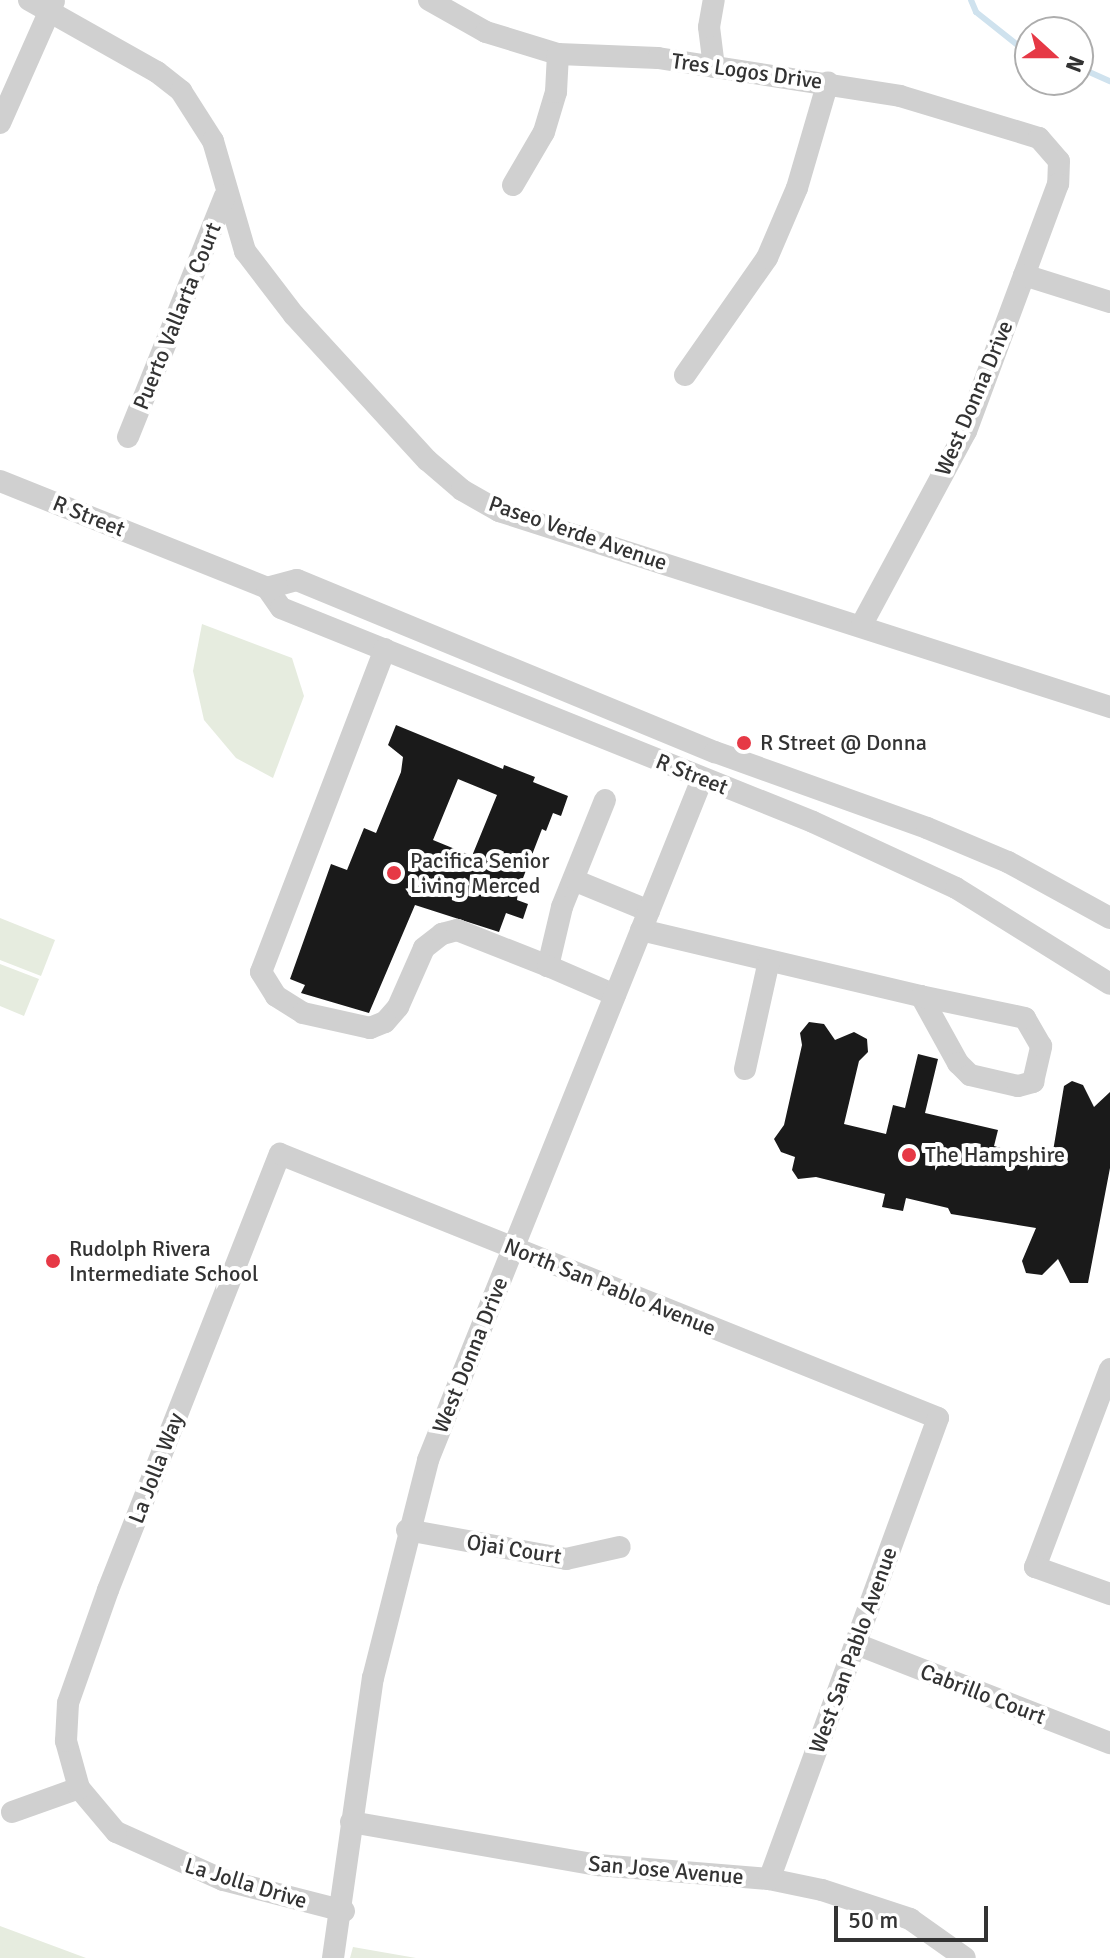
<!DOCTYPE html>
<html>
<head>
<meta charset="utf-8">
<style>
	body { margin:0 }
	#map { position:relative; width:1110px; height:1958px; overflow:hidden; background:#fff; font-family:Signika,sans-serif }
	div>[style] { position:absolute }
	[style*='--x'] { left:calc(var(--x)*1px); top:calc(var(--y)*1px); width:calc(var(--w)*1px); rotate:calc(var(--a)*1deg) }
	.green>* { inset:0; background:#e6ecdf }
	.stream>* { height:6px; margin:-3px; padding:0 3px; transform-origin:3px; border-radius:3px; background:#cfe2ee }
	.building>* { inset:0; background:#1a1a1a }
	.minor>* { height:22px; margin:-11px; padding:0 11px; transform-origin:11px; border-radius:11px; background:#d0d0d0 }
	.dots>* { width:22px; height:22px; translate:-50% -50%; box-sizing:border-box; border:4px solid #fff; border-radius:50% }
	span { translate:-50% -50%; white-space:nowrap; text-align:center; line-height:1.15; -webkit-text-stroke:8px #fff; paint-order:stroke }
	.street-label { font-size:22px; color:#333 }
	.poi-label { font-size:22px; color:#333 }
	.left { translate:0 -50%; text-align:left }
	.north { position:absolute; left:1014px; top:16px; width:80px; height:80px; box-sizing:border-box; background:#fff; border:2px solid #adadad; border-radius:50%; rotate:111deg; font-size:22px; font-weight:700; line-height:32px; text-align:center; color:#333 }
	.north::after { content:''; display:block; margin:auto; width:28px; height:36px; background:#e63946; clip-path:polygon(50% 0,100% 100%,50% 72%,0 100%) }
	.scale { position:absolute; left:834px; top:1906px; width:154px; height:36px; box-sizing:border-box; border:4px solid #333; border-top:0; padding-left:10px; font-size:24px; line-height:28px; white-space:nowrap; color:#333; -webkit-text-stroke:6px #fff; paint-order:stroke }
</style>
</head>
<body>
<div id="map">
	<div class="green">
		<div style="clip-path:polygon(202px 624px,292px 658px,304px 696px,273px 778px,236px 758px,204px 720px,193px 671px)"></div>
		<div style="clip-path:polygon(0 918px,55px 940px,41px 976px,0 960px)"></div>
		<div style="clip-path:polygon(0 964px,39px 979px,24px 1016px,0 1006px)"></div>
		<div style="clip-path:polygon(0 1926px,86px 1958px,0 1958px)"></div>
		<div style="clip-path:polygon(353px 1947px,416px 1958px,350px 1958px)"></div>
	</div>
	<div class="stream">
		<div style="--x:971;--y:0;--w:13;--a:67"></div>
		<div style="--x:976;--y:12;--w:69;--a:38.5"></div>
		<div style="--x:1078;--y:67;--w:35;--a:24"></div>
	</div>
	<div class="building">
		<div style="clip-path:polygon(evenodd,396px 725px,503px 769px,504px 765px,535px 777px,533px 782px,568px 796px,561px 816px,553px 813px,546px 831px,542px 829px,518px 891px,517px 900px,528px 904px,523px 919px,506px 913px,499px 932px,415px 905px,369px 1013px,301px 993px,305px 985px,290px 979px,331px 864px,347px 870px,364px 828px,376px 833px,401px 772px,403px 757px,388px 745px,396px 725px,458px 779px,497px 795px,472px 856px,433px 840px,458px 779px)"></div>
		<div style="clip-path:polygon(809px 1022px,824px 1024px,835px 1040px,854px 1032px,867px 1039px,868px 1052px,859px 1061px,844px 1124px,886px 1134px,893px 1105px,905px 1108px,918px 1054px,938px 1059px,925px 1113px,998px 1130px,994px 1146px,1051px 1163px,1064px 1086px,1072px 1081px,1083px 1085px,1094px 1107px,1110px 1092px,1110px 1168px,1088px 1283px,1070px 1283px,1058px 1259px,1042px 1275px,1026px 1273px,1022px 1261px,1036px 1228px,951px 1214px,948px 1208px,906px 1198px,903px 1211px,882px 1207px,885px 1194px,816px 1177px,798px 1179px,792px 1170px,795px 1157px,781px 1152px,774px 1139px,784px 1125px,802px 1045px,800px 1033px)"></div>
	</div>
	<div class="minor">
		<div style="--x:29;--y:0;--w:147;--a:29.4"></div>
		<div style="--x:157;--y:72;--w:31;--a:38"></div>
		<div style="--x:181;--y:91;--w:59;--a:57.4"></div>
		<div style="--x:213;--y:141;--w:115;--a:73.8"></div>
		<div style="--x:245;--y:251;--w:81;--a:52.6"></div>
		<div style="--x:294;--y:315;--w:197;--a:47.5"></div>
		<div style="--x:427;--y:460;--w:46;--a:40.6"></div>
		<div style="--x:462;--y:490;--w:43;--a:29.6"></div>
		<div style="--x:499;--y:511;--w:642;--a:17.79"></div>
		<div style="--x:429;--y:0;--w:65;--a:29.3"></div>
		<div style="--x:486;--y:32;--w:75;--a:17"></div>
		<div style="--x:558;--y:54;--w:100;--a:2.3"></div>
		<div style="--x:658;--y:58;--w:245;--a:8.9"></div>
		<div style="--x:900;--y:96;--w:145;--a:16.8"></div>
		<div style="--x:1039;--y:138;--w:30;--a:49"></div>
		<div style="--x:1059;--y:161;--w:23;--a:92"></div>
		<div style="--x:1058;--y:184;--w:264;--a:110.4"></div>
		<div style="--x:966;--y:431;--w:219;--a:118.3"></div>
		<div style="--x:714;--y:67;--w:40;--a:-97.1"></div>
		<div style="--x:709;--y:27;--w:27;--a:-80"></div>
		<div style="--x:0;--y:123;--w:133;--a:-66.1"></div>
		<div style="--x:513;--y:185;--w:61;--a:-59.7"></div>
		<div style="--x:544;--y:132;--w:42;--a:-73.3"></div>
		<div style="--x:556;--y:92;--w:38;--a:-87"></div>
		<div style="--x:1024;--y:275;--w:90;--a:17.4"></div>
		<div style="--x:685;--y:375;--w:143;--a:-55"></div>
		<div style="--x:767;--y:258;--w:76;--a:-66.8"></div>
		<div style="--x:797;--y:188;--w:110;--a:-73.7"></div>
		<div style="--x:128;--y:437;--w:260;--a:-68.1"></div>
		<div style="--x:0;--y:481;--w:288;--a:21.8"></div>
		<div style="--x:267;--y:588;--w:24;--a:55"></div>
		<div style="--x:281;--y:608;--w:573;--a:21.91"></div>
		<div style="--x:813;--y:822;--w:157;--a:24.8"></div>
		<div style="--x:956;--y:888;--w:181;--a:31.9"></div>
		<div style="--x:267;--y:588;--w:31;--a:-15"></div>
		<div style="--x:297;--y:580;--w:452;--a:22.4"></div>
		<div style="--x:715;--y:752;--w:225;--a:19.7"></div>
		<div style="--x:927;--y:828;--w:88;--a:22.8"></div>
		<div style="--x:1008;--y:862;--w:116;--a:28.8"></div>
		<div style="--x:385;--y:649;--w:346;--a:111"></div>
		<div style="--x:261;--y:972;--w:28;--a:58"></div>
		<div style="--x:276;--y:996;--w:32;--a:32"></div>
		<div style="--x:303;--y:1013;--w:69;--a:12.6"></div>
		<div style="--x:370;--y:1028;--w:16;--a:-22"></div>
		<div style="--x:385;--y:1022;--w:20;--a:-49"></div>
		<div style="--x:398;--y:1007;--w:64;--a:-66.2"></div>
		<div style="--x:424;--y:948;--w:23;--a:-38"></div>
		<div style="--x:442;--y:934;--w:16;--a:-15"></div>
		<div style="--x:457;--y:930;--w:98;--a:21.6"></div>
		<div style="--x:605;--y:800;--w:115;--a:111.9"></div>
		<div style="--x:562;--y:907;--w:61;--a:103.3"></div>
		<div style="--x:548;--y:966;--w:73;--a:23.4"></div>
		<div style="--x:576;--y:881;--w:79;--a:22.3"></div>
		<div style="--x:641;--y:930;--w:288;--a:13.3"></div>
		<div style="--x:921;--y:996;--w:77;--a:61.1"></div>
		<div style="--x:958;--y:1063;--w:17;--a:45"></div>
		<div style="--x:970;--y:1075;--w:49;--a:12.9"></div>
		<div style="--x:1018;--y:1086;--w:16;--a:-15"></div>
		<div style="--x:1033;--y:1082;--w:37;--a:-77"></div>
		<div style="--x:1041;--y:1046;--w:32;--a:-120"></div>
		<div style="--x:1025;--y:1018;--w:106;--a:-168.1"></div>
		<div style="--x:745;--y:1069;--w:111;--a:-77.5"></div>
		<div style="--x:1110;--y:1369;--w:212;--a:110.7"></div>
		<div style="--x:1035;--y:1567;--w:80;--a:19.8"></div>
		<div style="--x:407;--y:1530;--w:162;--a:10.3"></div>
		<div style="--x:566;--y:1559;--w:55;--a:-12.5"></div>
		<div style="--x:856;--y:1644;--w:273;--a:21.3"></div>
		<div style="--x:12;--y:1812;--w:71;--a:-19.7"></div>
		<div style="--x:351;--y:1822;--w:251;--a:9.9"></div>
		<div style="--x:598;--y:1865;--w:172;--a:4.7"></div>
		<div style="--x:769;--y:1879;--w:54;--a:11.7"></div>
		<div style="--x:822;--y:1890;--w:93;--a:18.2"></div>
		<div style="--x:910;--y:1919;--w:67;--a:35.3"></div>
		<div style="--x:344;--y:1911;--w:125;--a:-165.6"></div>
		<div style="--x:223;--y:1880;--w:117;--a:-155.8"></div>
		<div style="--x:116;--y:1832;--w:57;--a:-130.1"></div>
		<div style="--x:79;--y:1788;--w:49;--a:-105.5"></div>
		<div style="--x:66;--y:1741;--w:38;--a:-87"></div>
		<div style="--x:68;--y:1703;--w:120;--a:-70.5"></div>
		<div style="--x:108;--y:1590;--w:469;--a:-68.5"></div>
		<div style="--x:280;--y:1154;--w:709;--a:21.86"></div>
		<div style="--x:938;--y:1418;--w:491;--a:110.1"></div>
		<div style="--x:333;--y:1958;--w:283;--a:-81.9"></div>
		<div style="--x:373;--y:1678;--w:225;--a:-75.8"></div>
		<div style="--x:428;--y:1460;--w:734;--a:-68.08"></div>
	</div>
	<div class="dots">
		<div style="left:744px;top:743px;background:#e63946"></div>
		<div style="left:394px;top:873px;background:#e63946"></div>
		<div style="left:909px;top:1155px;background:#e63946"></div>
		<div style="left:53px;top:1261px;background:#e63946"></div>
	</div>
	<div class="street-label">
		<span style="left:747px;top:71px;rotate:8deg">Tres Logos Drive</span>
		<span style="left:177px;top:316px;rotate:-68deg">Puerto Vallarta Court</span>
		<span style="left:974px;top:398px;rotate:-67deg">West Donna Drive</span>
		<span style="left:89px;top:516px;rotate:22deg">R Street</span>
		<span style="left:578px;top:533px;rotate:19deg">Paseo Verde Avenue</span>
		<span style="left:692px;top:774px;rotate:22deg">R Street</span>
		<span style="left:610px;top:1287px;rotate:22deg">North San Pablo Avenue</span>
		<span style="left:470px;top:1355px;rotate:-68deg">West Donna Drive</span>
		<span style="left:156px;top:1468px;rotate:-69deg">La Jolla Way</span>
		<span style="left:514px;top:1549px;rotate:9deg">Ojai Court</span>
		<span style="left:853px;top:1650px;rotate:-70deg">West San Pablo Avenue</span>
		<span style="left:983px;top:1694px;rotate:21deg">Cabrillo Court</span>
		<span style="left:666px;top:1870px;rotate:5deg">San Jose Avenue</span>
		<span style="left:246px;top:1883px;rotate:17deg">La Jolla Drive</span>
	</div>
	<div class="poi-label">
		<span class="left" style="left:760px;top:743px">R Street @ Donna</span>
		<span class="left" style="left:410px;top:873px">Pacifica Senior<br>Living Merced</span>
		<span class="left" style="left:925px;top:1155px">The Hampshire</span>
		<span class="left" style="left:69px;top:1261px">Rudolph Rivera<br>Intermediate School</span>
	</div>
	<div class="north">N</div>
	<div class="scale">50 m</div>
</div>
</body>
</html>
